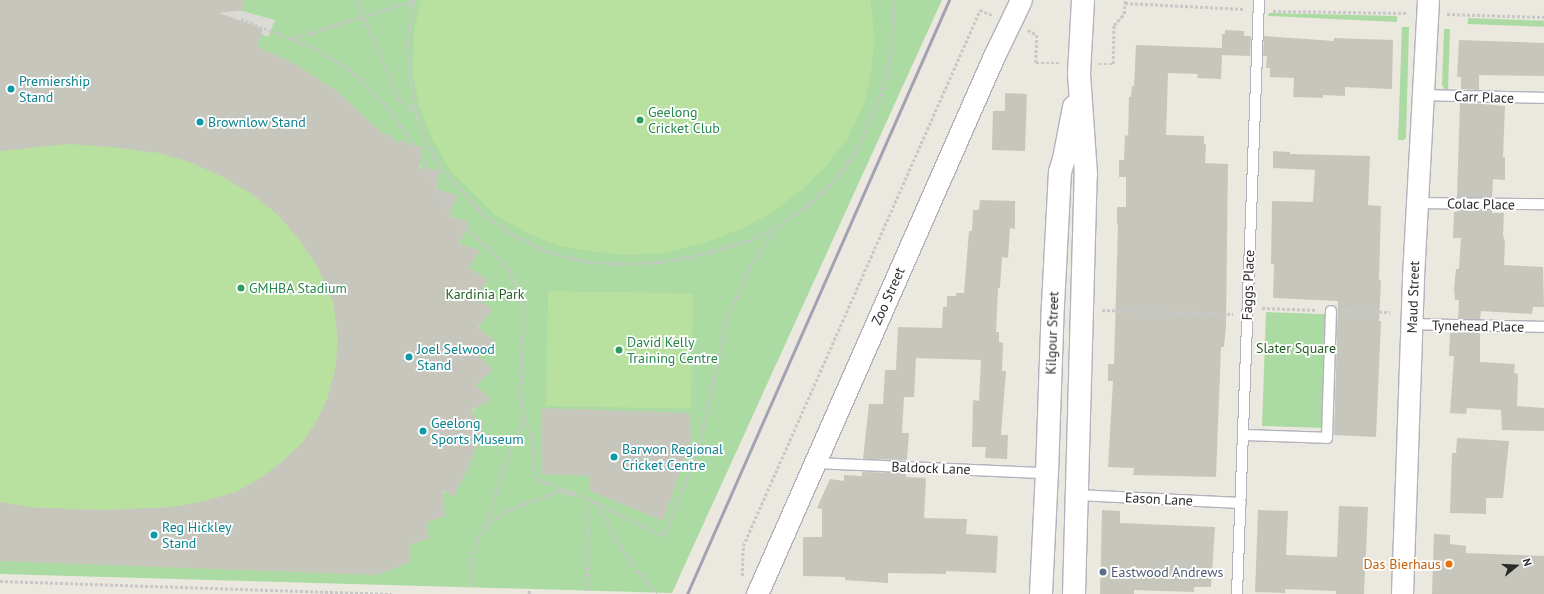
<!DOCTYPE html>
<html>
<head>
<meta charset="utf-8">
<style>
	body { margin:0 }
	#map { position:relative; width:1544px; height:594px; overflow:hidden; background:#ebe8df; font-family:"PT Sans",sans-serif }
	div>[style] { position:absolute }
	[style*='--x'] { left:calc(var(--x)*1px); top:calc(var(--y)*1px); width:calc(var(--w)*1px); rotate:calc(var(--a)*1deg) }
	.green>* { inset:0; background:#abdba2; transform-origin:0 0 }
	.pitch>* { inset:0; background:#b8e19f; transform-origin:0 0 }
	.plaza>* { inset:0; background:#dcdad5 }
	.building>* { inset:0; background:#c7c6bd }
	.path>* { height:2.5px; margin-top:-1.25px; transform-origin:0; background:repeating-linear-gradient(90deg,#c8c8c8 0 3px,transparent 0 5px) }
	.roads { filter:drop-shadow(1px 0 #b2b2bd) drop-shadow(-1px 0 #b2b2bd) drop-shadow(0 1px #b2b2bd) drop-shadow(0 -1px #b2b2bd) }
	.service>* { height:10px; margin:-5px; padding:0 5px; transform-origin:5px; border-radius:5px; background:#fff }
	.minor>* { height:21px; margin:-10.5px; padding:0 10.5px; transform-origin:10.5px; border-radius:10.5px; background:#fff }
	.tertiary>* { height:22px; margin:-11px; padding:0 11px; transform-origin:11px; border-radius:11px; background:#fff }
	.rail>* { height:3px; margin:-1.5px; padding:0 1.5px; transform-origin:1.5px; border-radius:1.5px; background:#a3a2b3 }
	.dots>* { width:11px; height:11px; translate:-50% -50%; box-sizing:border-box; border:2px solid #fff; border-radius:50% }
	span { translate:-50% -50%; white-space:nowrap; text-align:center; line-height:1.15; -webkit-text-stroke:3.5px #fff; paint-order:stroke }
	.culture-label { font-size:14px; color:#0d838f }
	.left { translate:0 -50%; text-align:left }
	.street-label { font-size:14px; color:#2b2b2b }
	.leisure-label { font-size:14px; color:#27864d }
	.park-label { font-size:14px; color:#246023 }
	.food-label { font-size:14px; color:#c56008 }
	.right { translate:-100% -50%; text-align:right }
	.service-label { font-size:14px; color:#4e5e75 }
	.north { position:absolute; left:1496px; top:546px; width:40px; height:40px; -webkit-text-stroke:3px #fff; paint-order:stroke; rotate:72deg; font-size:11px; font-weight:700; line-height:16px; text-align:center; color:#2b2b2b }
	.north::after { content:''; display:block; margin:auto; width:14px; height:18px; background:#2b2b2b; clip-path:polygon(50% 0,100% 100%,50% 72%,0 100%) }
</style>
</head>
<body>
<div id="map">
	<div class="green">
		<div style="clip-path:polygon(0 0,942px 0,672px 593px,0 574px)"></div>
		<div style="clip-path:polygon(1269px 13px,1397px 16px,1397px 22px,1268px 16px)"></div>
		<div style="left:1468px;top:18px;width:76px;height:6px;rotate:2deg"></div>
		<div style="clip-path:polygon(1402px 27px,1409px 27px,1406px 138px,1404px 140px,1398px 140px)"></div>
		<div style="clip-path:polygon(1444px 29px,1450px 29px,1448px 90px,1444px 89px,1442px 85px)"></div>
		<div style="left:1266px;top:312px;width:62px;height:114px;rotate:2deg"></div>
	</div>
	<div class="pitch">
		<div style="clip-path:polygon(421px 0,870px 0,875px 39px,871px 72px,865px 101px,849px 136px,828px 164px,799px 192px,771px 213px,741px 229px,703px 243px,664px 253px,627px 255px,589px 251px,559px 246px,527px 233px,497px 216px,452px 173px,433px 141px,419px 105px,413px 73px,414px 31px)"></div>
		<div style="clip-path:polygon(0 16px,263px 29px,257px 47px,292px 62px,338px 92px,382px 133px,391px 136px,397px 143px,404px 140px,408px 144px,423px 147px,420px 165px,423px 168px,440px 170px,437px 186px,439px 190px,458px 195px,449px 215px,452px 218px,470px 222px,461px 241px,462px 245px,480px 250px,470px 265px,471px 269px,488px 280px,477px 295px,477px 298px,493px 310px,480px 325px,480px 328px,495px 341px,481px 355px,478px 387px,491px 400px,475px 409px,473px 413px,483px 430px,472px 438px,479px 443px,454px 497px,445px 492px,443px 496px,445px 516px,427px 522px,429px 539px,410px 544px,410px 562px,377px 575px,0 561px)"></div>
		<div style="left:548px;top:291px;width:145px;height:115px;rotate:1deg"></div>
	</div>
	<div class="plaza">
		<div style="clip-path:polygon(228px 7px,275px 20px,268px 37px,218px 13px)"></div>
	</div>
	<div class="building">
		<div style="clip-path:polygon(0 0,244px 0,244px 10px,219px 13px,263px 29px,257px 47px,292px 62px,338px 92px,382px 133px,391px 136px,397px 143px,404px 140px,408px 144px,423px 147px,419px 168px,440px 170px,436px 189px,458px 195px,448px 217px,470px 222px,459px 244px,480px 250px,469px 268px,488px 280px,475px 297px,493px 310px,478px 327px,495px 341px,479px 356px,493px 370px,476px 385px,491px 400px,471px 410px,483px 431px,471px 462px,454px 497px,443px 490px,445px 516px,427px 522px,429px 539px,410px 544px,410px 562px,377px 575px,0 561px,0 502px,29px 507px,68px 509px,105px 510px,173px 507px,205px 501px,238px 491px,262px 477px,284px 460px,303px 442px,316px 422px,327px 399px,335px 370px,338px 342px,333px 301px,317px 266px,300px 241px,279px 216px,253px 195px,225px 178px,192px 163px,159px 153px,112px 147px,68px 144px,0 151px)"></div>
		<div style="clip-path:polygon(1225px 30px,1244px 31px,1244px 36px,1251px 36px,1250px 56px,1222px 55px,1221px 79px,1197px 78px,1198px 74px,1168px 73px,1166px 135px,1204px 136px,1204px 144px,1206px 144px,1205px 163px,1228px 164px,1226px 326px,1224px 347px,1221px 347px,1216px 477px,1133px 475px,1134px 468px,1108px 467px,1113px 381px,1108px 381px,1108px 364px,1114px 364px,1118px 225px,1117px 225px,1117px 207px,1126px 207px,1126px 177px,1119px 177px,1119px 160px,1124px 160px,1125px 135px,1128px 136px,1129px 97px,1131px 97px,1132px 86px,1134px 86px,1136px 45px,1222px 48px,1222px 34px,1225px 34px)"></div>
		<div style="clip-path:polygon(1264px 36px,1334px 41px,1334px 38px,1393px 40px,1392px 89px,1345px 87px,1345px 96px,1323px 95px,1323px 98px,1293px 97px,1294px 78px,1270px 77px,1270px 68px,1266px 68px,1267px 56px,1263px 56px)"></div>
		<div style="clip-path:polygon(1459px 40px,1544px 43px,1544px 76px,1479px 75px,1479px 90px,1461px 89px,1461px 77px,1457px 77px)"></div>
		<div style="clip-path:polygon(1005px 93px,1027px 94px,1025px 151px,992px 150px,993px 111px,1005px 111px)"></div>
		<div style="clip-path:polygon(1460px 102px,1505px 106px,1503px 157px,1505px 157px,1505px 180px,1493px 179px,1492px 197px,1457px 197px)"></div>
		<div style="clip-path:polygon(1273px 151px,1290px 152px,1290px 154px,1370px 156px,1368px 205px,1381px 206px,1379px 280px,1381px 280px,1379px 321px,1381px 321px,1376px 437px,1334px 435px,1338px 301px,1273px 298px,1274px 264px,1271px 264px,1272px 201px,1313px 202px,1315px 170px,1273px 168px)"></div>
		<div style="clip-path:polygon(980px 200px,1015px 201px,1015px 229px,1010px 228px,1008px 258px,1002px 257px,1000px 288px,998px 288px,996px 332px,999px 332px,999px 342px,1003px 343px,1002px 371px,1006px 371px,1001px 435px,1008px 435px,1007px 459px,985px 458px,986px 447px,972px 447px,973px 400px,979px 401px,981px 360px,916px 358px,914px 397px,904px 397px,902px 433px,909px 433px,907px 460px,863px 459px,869px 404px,883px 404px,885px 370px,896px 370px,898px 327px,942px 328px,943px 307px,947px 307px,947px 296px,956px 296px,956px 293px,964px 293px,969px 231px,972px 231px,973px 210px,979px 210px)"></div>
		<div style="clip-path:polygon(1457px 210px,1492px 210px,1492px 213px,1504px 213px,1503px 235px,1505px 242px,1504px 265px,1543px 267px,1544px 307px,1533px 307px,1532px 314px,1481px 311px,1480px 319px,1458px 319px,1459px 300px,1455px 300px,1454px 288px,1456px 269px,1459px 269px,1461px 238px,1453px 238px,1454px 212px,1457px 212px)"></div>
		<div style="clip-path:polygon(1458px 332px,1480px 332px,1480px 362px,1515px 364px,1514px 373px,1518px 374px,1517px 406px,1544px 408px,1544px 431px,1502px 430px,1501px 410px,1467px 408px,1466px 414px,1450px 413px,1454px 356px,1449px 356px,1450px 333px,1458px 333px)"></div>
		<div style="clip-path:polygon(541px 408px,690px 413px,691px 441px,663px 521px,590px 491px,590px 476px,542px 474px)"></div>
		<div style="clip-path:polygon(1457px 438px,1509px 441px,1503px 498px,1486px 498px,1486px 514px,1450px 513px,1452px 453px,1456px 453px)"></div>
		<div style="clip-path:polygon(862px 472px,906px 473px,906px 477px,926px 478px,924px 518px,967px 519px,966px 534px,998px 536px,996px 573px,946px 571px,946px 574px,888px 573px,888px 583px,845px 580px,845px 577px,803px 576px,803px 537px,822px 537px,822px 509px,817px 508px,830px 479px,844px 481px,844px 475px,862px 476px)"></div>
		<div style="clip-path:polygon(1339px 506px,1368px 507px,1364px 594px,1336px 594px,1336px 591px,1285px 589px,1285px 593px,1255px 592px,1258px 510px,1288px 511px,1286px 555px,1337px 557px)"></div>
		<div style="clip-path:polygon(1102px 510px,1120px 511px,1120px 523px,1215px 527px,1211px 587px,1194px 587px,1194px 592px,1134px 590px,1134px 594px,1100px 594px)"></div>
		<div style="clip-path:polygon(1434px 534px,1450px 535px,1450px 544px,1466px 546px,1466px 553px,1544px 556px,1544px 594px,1432px 594px)"></div>
	</div>
	<div class="path">
		<div style="--x:357;--y:0;--w:108;--a:67"></div>
		<div style="--x:399;--y:99;--w:21;--a:37"></div>
		<div style="--x:415;--y:0;--w:16;--a:105"></div>
		<div style="--x:411;--y:15;--w:31;--a:96"></div>
		<div style="--x:408;--y:46;--w:33;--a:85"></div>
		<div style="--x:411;--y:79;--w:33;--a:81"></div>
		<div style="--x:416;--y:112;--w:30;--a:70"></div>
		<div style="--x:426;--y:140;--w:30;--a:63"></div>
		<div style="--x:440;--y:167;--w:67;--a:47.4"></div>
		<div style="--x:485;--y:216;--w:35;--a:33"></div>
		<div style="--x:514;--y:235;--w:33;--a:27"></div>
		<div style="--x:543;--y:250;--w:41;--a:15.4"></div>
		<div style="--x:583;--y:261;--w:37;--a:5"></div>
		<div style="--x:620;--y:264;--w:37;--a:-3"></div>
		<div style="--x:657;--y:262;--w:34;--a:-8"></div>
		<div style="--x:691;--y:257;--w:59;--a:-15.7"></div>
		<div style="--x:748;--y:241;--w:31;--a:-27"></div>
		<div style="--x:776;--y:227;--w:30;--a:-33"></div>
		<div style="--x:801;--y:211;--w:28;--a:-41"></div>
		<div style="--x:822;--y:193;--w:26;--a:-47"></div>
		<div style="--x:840;--y:174;--w:32;--a:-56"></div>
		<div style="--x:858;--y:147;--w:57;--a:-66.1"></div>
		<div style="--x:881;--y:95;--w:24;--a:-73"></div>
		<div style="--x:888;--y:72;--w:27;--a:-82"></div>
		<div style="--x:892;--y:45;--w:45;--a:-87.5"></div>
		<div style="--x:1125;--y:3;--w:119;--a:2.9"></div>
		<div style="--x:1273;--y:11;--w:135;--a:0.8"></div>
		<div style="--x:1447;--y:14;--w:97;--a:1.8"></div>
		<div style="--x:241;--y:19;--w:79;--a:21.4"></div>
		<div style="--x:315;--y:48;--w:49;--a:33.4"></div>
		<div style="--x:356;--y:75;--w:41;--a:45"></div>
		<div style="--x:385;--y:104;--w:59;--a:54.7"></div>
		<div style="--x:419;--y:152;--w:66;--a:63.8"></div>
		<div style="--x:448;--y:211;--w:72;--a:42.8"></div>
		<div style="--x:501;--y:260;--w:13;--a:51"></div>
		<div style="--x:509;--y:270;--w:18;--a:63"></div>
		<div style="--x:517;--y:286;--w:21;--a:73"></div>
		<div style="--x:523;--y:306;--w:93;--a:91.2"></div>
		<div style="--x:521;--y:399;--w:19;--a:81"></div>
		<div style="--x:524;--y:418;--w:23;--a:67"></div>
		<div style="--x:533;--y:439;--w:39;--a:87"></div>
		<div style="--x:535;--y:478;--w:57;--a:20.7"></div>
		<div style="--x:588;--y:498;--w:12;--a:35"></div>
		<div style="--x:598;--y:505;--w:49;--a:60.8"></div>
		<div style="--x:622;--y:548;--w:27;--a:56"></div>
		<div style="--x:637;--y:570;--w:31;--a:48"></div>
		<div style="--x:1028;--y:30;--w:10;--a:29"></div>
		<div style="--x:1037;--y:35;--w:28;--a:92"></div>
		<div style="--x:1036;--y:63;--w:24;--a:0"></div>
		<div style="--x:291;--y:39;--w:129;--a:-17.2"></div>
		<div style="--x:1099;--y:64;--w:14;--a:0"></div>
		<div style="--x:1113;--y:64;--w:39;--a:-89"></div>
		<div style="--x:1114;--y:25;--w:15;--a:-48"></div>
		<div style="--x:1124;--y:14;--w:14;--a:-86"></div>
		<div style="--x:1262;--y:308;--w:55;--a:2.1"></div>
		<div style="--x:1102;--y:310;--w:131;--a:1.7"></div>
		<div style="--x:1344;--y:311;--w:46;--a:1.2"></div>
		<div style="--x:594;--y:501;--w:78;--a:26.6"></div>
		<div style="--x:664;--y:536;--w:97;--a:-68.7"></div>
		<div style="--x:699;--y:446;--w:127;--a:-77.7"></div>
		<div style="--x:726;--y:322;--w:55;--a:-67.6"></div>
		<div style="--x:747;--y:271;--w:51;--a:-56.9"></div>
		<div style="--x:484;--y:528;--w:86;--a:-71.8"></div>
		<div style="--x:511;--y:446;--w:30;--a:-64"></div>
		<div style="--x:742;--y:576;--w:30;--a:-88"></div>
		<div style="--x:743;--y:546;--w:586;--a:-66.15"></div>
		<div style="--x:980;--y:10;--w:13;--a:23"></div>
		<div style="--x:0;--y:581;--w:392;--a:1.9"></div>
		<div style="--x:470;--y:587;--w:28;--a:-88"></div>
		<div style="--x:471;--y:559;--w:23;--a:-72"></div>
		<div style="--x:478;--y:537;--w:21;--a:-51"></div>
		<div style="--x:491;--y:521;--w:18;--a:-34"></div>
		<div style="--x:506;--y:511;--w:57;--a:-20.7"></div>
		<div style="--x:559;--y:491;--w:20;--a:15"></div>
		<div style="--x:587;--y:591;--w:92;--a:-89.4"></div>
		<div style="--x:529;--y:594;--w:5;--a:-90"></div>
	</div>
	<div class="roads">
		<div class="service">
			<div style="--x:1423;--y:95;--w:121;--a:1.4"></div>
			<div style="--x:1418;--y:203;--w:126;--a:0.5"></div>
			<div style="--x:1412;--y:324;--w:132;--a:1.3"></div>
			<div style="--x:1243;--y:435;--w:84;--a:2"></div>
			<div style="--x:1327;--y:438;--w:127;--a:-88.2"></div>
			<div style="--x:814;--y:463;--w:233;--a:2.5"></div>
			<div style="--x:1077;--y:495;--w:164;--a:2.8"></div>
			<div style="--x:1237;--y:594;--w:594;--a:-87.88"></div>
		</div>
		<div class="minor">
			<div style="--x:757;--y:594;--w:588;--a:-66.23"></div>
			<div style="--x:994;--y:56;--w:62;--a:-64.3"></div>
			<div style="--x:1402;--y:594;--w:317;--a:-88"></div>
			<div style="--x:1413;--y:277;--w:277;--a:-86.9"></div>
		</div>
		<div class="tertiary">
			<div style="--x:1041;--y:594;--w:121;--a:-87.2"></div>
			<div style="--x:1047;--y:473;--w:168;--a:-88"></div>
			<div style="--x:1053;--y:305;--w:133;--a:-87"></div>
			<div style="--x:1060;--y:172;--w:14;--a:-73"></div>
			<div style="--x:1064;--y:159;--w:53;--a:-79.1"></div>
			<div style="--x:1074;--y:594;--w:420;--a:-88.4"></div>
			<div style="--x:1086;--y:174;--w:100;--a:-94"></div>
			<div style="--x:1079;--y:74;--w:74;--a:-86.9"></div>
		</div>
	</div>
	<div class="rail">
		<div style="--x:687;--y:594;--w:649;--a:-66.2"></div>
	</div>
	<div class="dots">
		<div style="left:11px;top:89px;background:#0f9aa8"></div>
		<div style="left:640px;top:120px;background:#2e9e5b"></div>
		<div style="left:200px;top:122px;background:#0f9aa8"></div>
		<div style="left:241px;top:288px;background:#2e9e5b"></div>
		<div style="left:619px;top:350px;background:#2e9e5b"></div>
		<div style="left:409px;top:357px;background:#0f9aa8"></div>
		<div style="left:423px;top:431px;background:#0f9aa8"></div>
		<div style="left:614px;top:457px;background:#0f9aa8"></div>
		<div style="left:154px;top:535px;background:#0f9aa8"></div>
		<div style="left:1449px;top:564px;background:#e8710a"></div>
		<div style="left:1103px;top:572px;background:#5c6f8a"></div>
	</div>
	<div class="culture-label">
		<span class="left" style="left:19px;top:89px">Premiership<br>Stand</span>
		<span class="left" style="left:208px;top:122px">Brownlow Stand</span>
		<span class="left" style="left:417px;top:357px">Joel Selwood<br>Stand</span>
		<span class="left" style="left:431px;top:431px">Geelong<br>Sports Museum</span>
		<span class="left" style="left:622px;top:457px">Barwon Regional<br>Cricket Centre</span>
		<span class="left" style="left:162px;top:535px">Reg Hickley<br>Stand</span>
	</div>
	<div class="street-label">
		<span style="left:1484px;top:97px;rotate:2deg">Carr Place</span>
		<span style="left:1481px;top:204px;rotate:1deg">Colac Place</span>
		<span style="left:1248px;top:285px;rotate:-88deg">Faggs Place</span>
		<span style="left:888px;top:296px;rotate:-66deg">Zoo Street</span>
		<span style="left:1413px;top:297px;rotate:-88deg">Maud Street</span>
		<span style="left:1478px;top:326px;rotate:1deg">Tynehead Place</span>
		<span style="left:1052px;top:333px;rotate:-88deg">Kilgour Street</span>
		<span style="left:931px;top:468px;rotate:2deg">Baldock Lane</span>
		<span style="left:1159px;top:499px;rotate:3deg">Eason Lane</span>
	</div>
	<div class="leisure-label">
		<span class="left" style="left:648px;top:120px">Geelong<br>Cricket Club</span>
		<span class="left" style="left:249px;top:288px">GMHBA Stadium</span>
		<span class="left" style="left:627px;top:350px">David Kelly<br>Training Centre</span>
	</div>
	<div class="park-label">
		<span style="left:485px;top:294px">Kardinia Park</span>
		<span style="left:1296px;top:348px">Slater Square</span>
	</div>
	<div class="food-label">
		<span class="right" style="left:1441px;top:564px">Das Bierhaus</span>
	</div>
	<div class="service-label">
		<span class="left" style="left:1111px;top:572px">Eastwood Andrews</span>
	</div>
	<div class="north">N</div>
</div>
</body>
</html>
